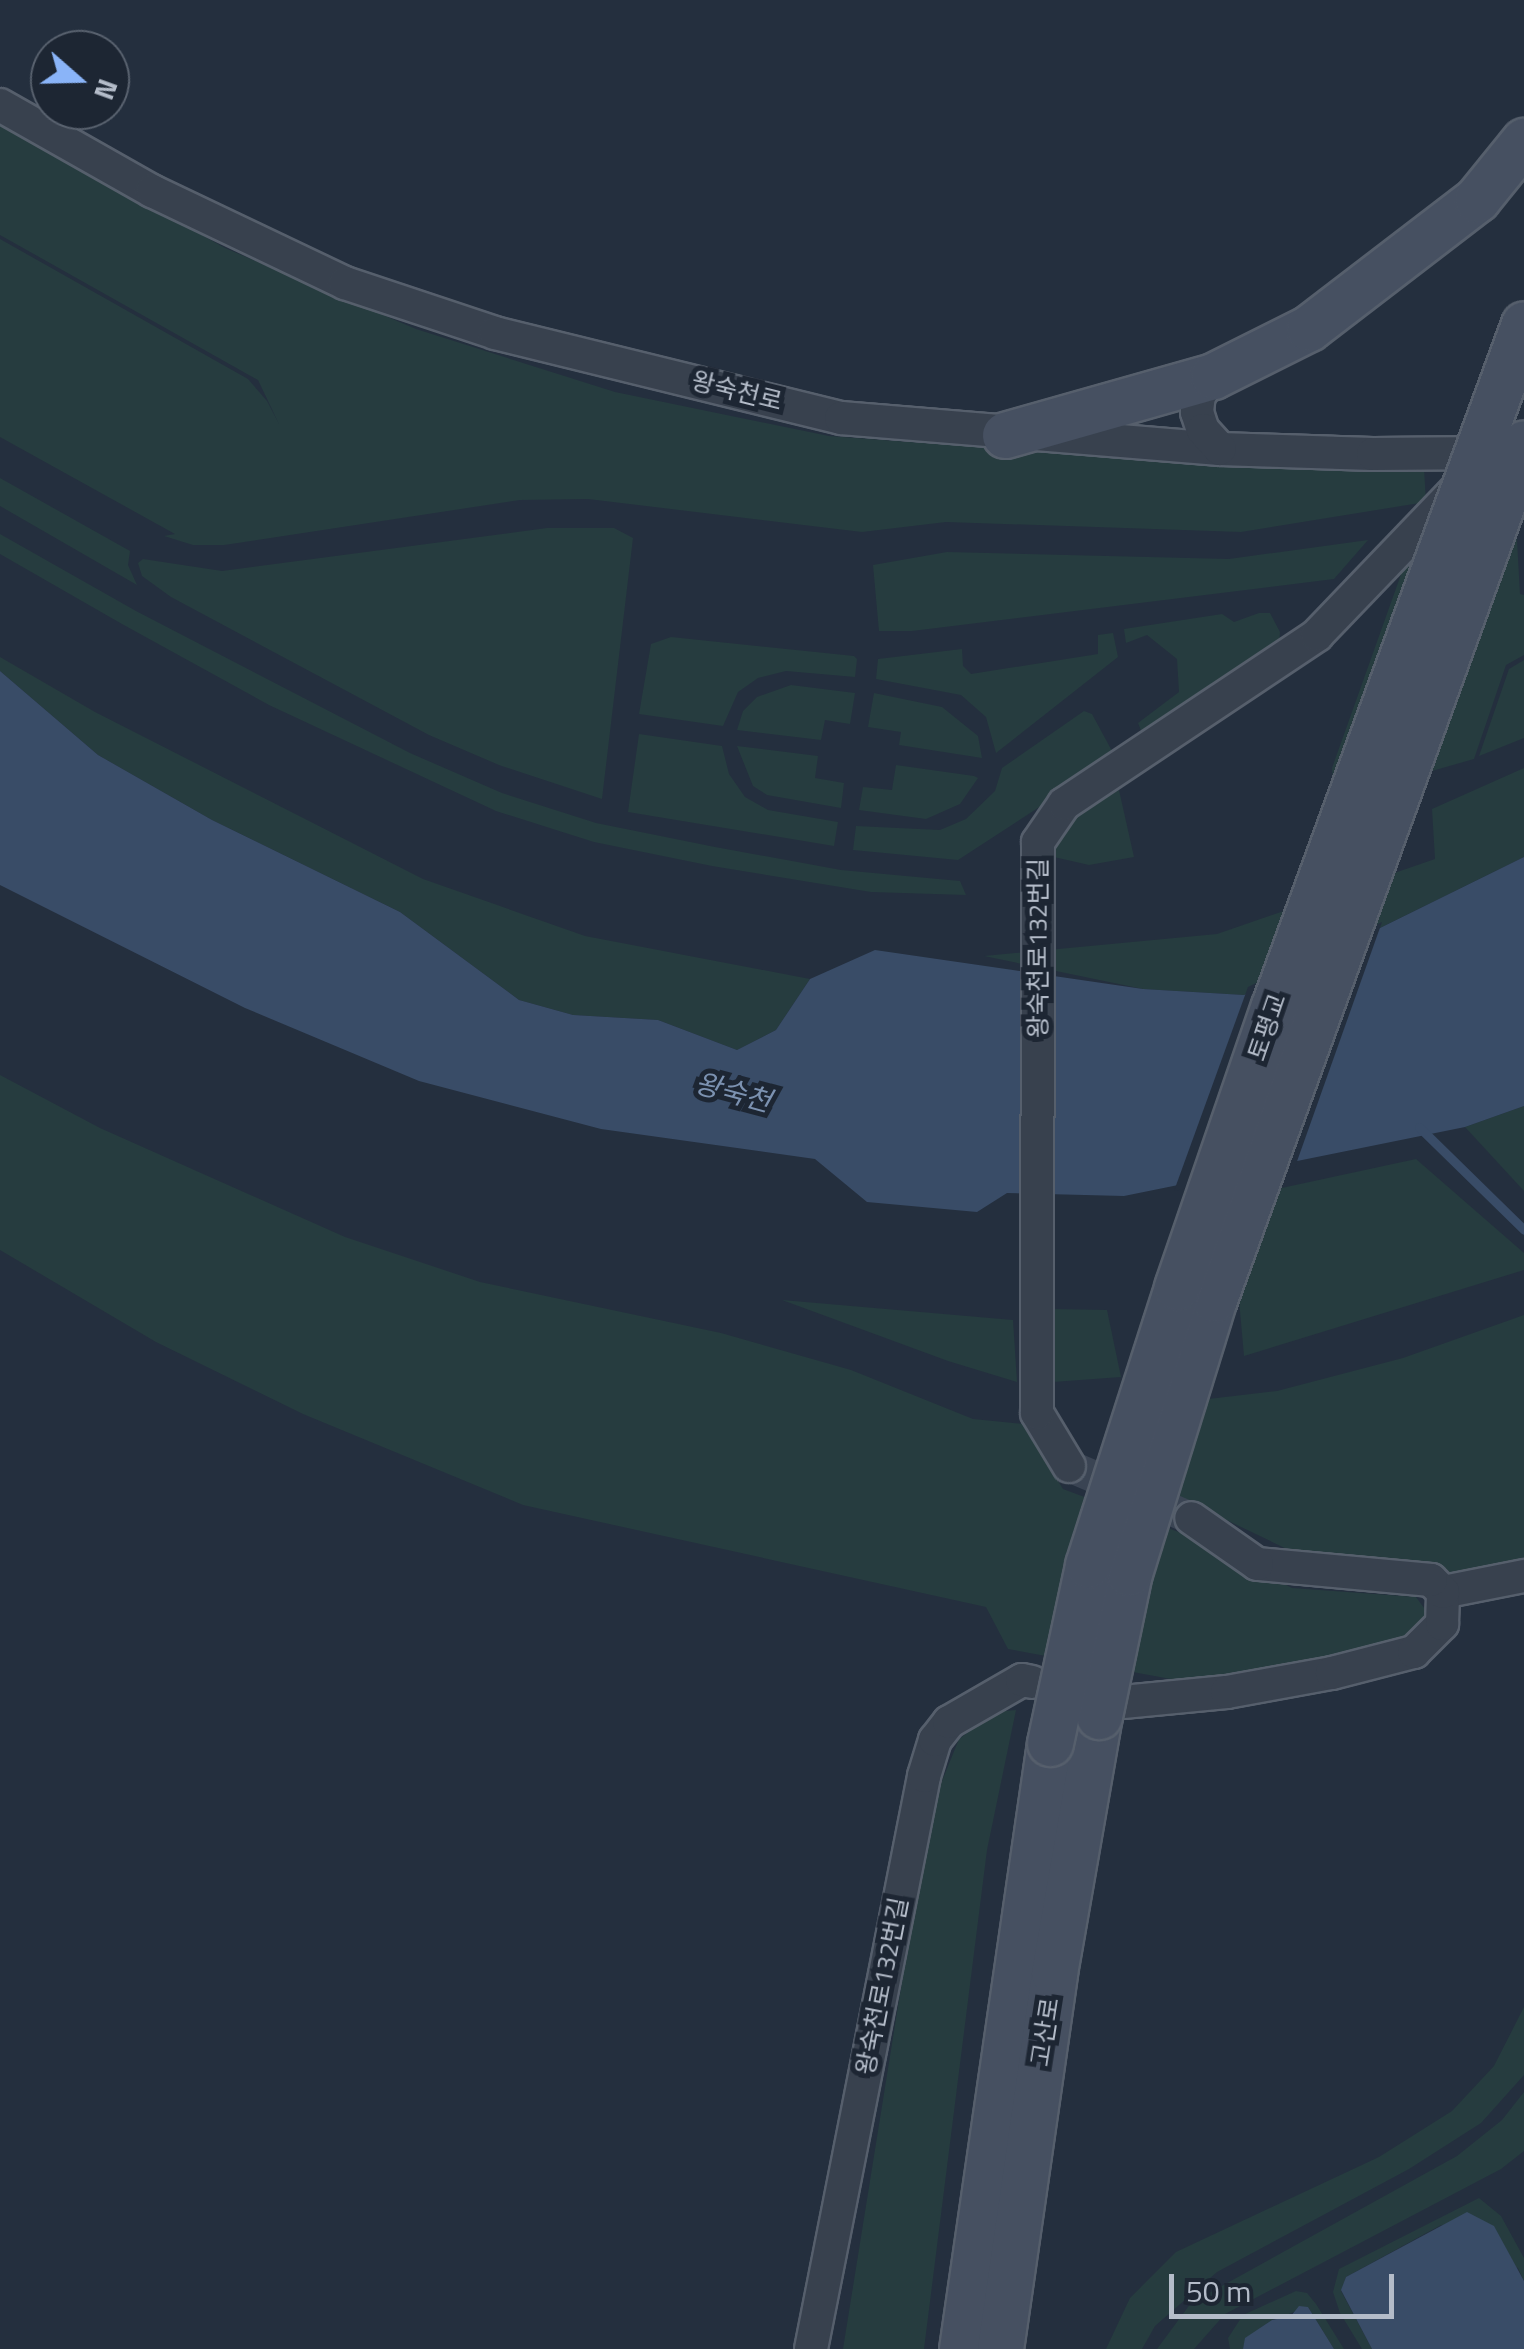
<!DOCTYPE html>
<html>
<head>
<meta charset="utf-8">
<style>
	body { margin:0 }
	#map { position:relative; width:1524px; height:2349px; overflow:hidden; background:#242f3e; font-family:"Titillium Web","Noto Sans KR",sans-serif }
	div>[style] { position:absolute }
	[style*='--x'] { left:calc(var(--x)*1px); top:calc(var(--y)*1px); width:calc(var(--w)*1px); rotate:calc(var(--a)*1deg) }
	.green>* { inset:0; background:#263c3f }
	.water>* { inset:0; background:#394c67 }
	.pier>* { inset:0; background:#242f3e }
	.stream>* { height:9px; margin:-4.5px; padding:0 4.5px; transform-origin:4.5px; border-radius:4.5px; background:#394c67 }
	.street-tunnel>* { height:32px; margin-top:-16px; transform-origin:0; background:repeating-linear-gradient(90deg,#3a4453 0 32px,transparent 0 48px) }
	.roads { filter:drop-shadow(2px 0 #565f6c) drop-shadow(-2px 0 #565f6c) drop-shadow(0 2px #565f6c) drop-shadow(0 -2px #565f6c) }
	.street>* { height:32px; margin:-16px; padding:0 16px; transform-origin:16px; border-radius:16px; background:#38414e }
	.secondary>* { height:45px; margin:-22.5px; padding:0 22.5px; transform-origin:22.5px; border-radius:22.5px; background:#465061 }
	.bridges { filter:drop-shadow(2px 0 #565f6c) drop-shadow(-2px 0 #565f6c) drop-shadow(0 2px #565f6c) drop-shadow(0 -2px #565f6c) }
	.secondary-bridge>* { height:45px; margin:-22.5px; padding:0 22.5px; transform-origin:22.5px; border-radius:22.5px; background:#465061 }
	span { translate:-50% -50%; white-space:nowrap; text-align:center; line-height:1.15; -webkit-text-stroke:10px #1d2633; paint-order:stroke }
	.street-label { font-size:25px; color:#b4bcc9 }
	.water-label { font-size:28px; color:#7c92b1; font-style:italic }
	.north { position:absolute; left:30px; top:30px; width:100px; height:100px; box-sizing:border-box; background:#1d2633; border:2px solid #59626f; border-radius:50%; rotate:110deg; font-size:28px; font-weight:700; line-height:40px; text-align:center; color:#b4bcc9 }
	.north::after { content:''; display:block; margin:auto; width:35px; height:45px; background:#8ab4f8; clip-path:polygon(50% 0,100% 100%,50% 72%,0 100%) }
	.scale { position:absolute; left:1169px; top:2274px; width:225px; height:45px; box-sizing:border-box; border:5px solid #b4bcc9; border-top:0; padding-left:12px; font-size:30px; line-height:35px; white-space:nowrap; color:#b4bcc9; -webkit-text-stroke:8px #1d2633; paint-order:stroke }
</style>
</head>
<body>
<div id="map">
	<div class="green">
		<div style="clip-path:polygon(0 122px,225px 248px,416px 329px,615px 392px,829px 436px,1196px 463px,1424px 468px,1426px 502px,1241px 532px,946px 522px,862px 532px,588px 499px,520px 500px,224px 545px,193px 545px,164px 536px,175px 534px,0 437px,0 239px,248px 379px,267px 401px,279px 424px,258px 380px,0 235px)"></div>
		<div style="clip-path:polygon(0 478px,130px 551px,128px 565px,137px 585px,0 506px)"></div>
		<div style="clip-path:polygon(1516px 522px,1520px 594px,1524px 595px,1524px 655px,1506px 665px,1474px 759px,1334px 799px,1332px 768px,1404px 566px,1469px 526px)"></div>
		<div style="clip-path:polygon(547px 528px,614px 528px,633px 538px,602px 799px,499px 765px,429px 735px,171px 597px,142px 576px,138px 563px,143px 559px,222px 571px)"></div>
		<div style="clip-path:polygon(0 534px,136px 611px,410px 753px,502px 793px,596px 823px,715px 847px,841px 870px,960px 881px,966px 895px,871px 892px,712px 866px,594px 842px,496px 811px,269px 705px,122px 624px,0 554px)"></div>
		<div style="clip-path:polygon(1368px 540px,1334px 579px,912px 631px,879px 631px,873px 565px,947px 552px,1229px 559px)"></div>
		<div style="clip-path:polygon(1259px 613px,1270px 613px,1280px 632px,1279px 645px,1144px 738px,1138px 723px,1179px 692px,1177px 659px,1147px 635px,1126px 643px,1124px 629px,1222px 614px,1234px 622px)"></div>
		<div style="clip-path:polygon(1113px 633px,1118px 657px,996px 753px,986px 717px,961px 695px,876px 679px,878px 659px,962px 649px,963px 666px,971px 674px,1098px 654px,1098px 635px)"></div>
		<div style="clip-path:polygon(671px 637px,854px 656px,857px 659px,855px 677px,786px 671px,758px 678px,738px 692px,723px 726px,639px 714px,651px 644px)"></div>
		<div style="clip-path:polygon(0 657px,95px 712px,423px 879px,585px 936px,810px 979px,776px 1030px,737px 1050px,658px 1020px,573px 1015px,519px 1000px,400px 912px,212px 820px,98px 755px,0 671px)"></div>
		<div style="clip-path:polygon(1524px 660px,1524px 738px,1479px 756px,1509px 669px)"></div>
		<div style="clip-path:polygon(791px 685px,855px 693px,850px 724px,825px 720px,821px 740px,737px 730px,743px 711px,757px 697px)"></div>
		<div style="clip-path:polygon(874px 693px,942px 707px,978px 736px,982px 758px,899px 745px,901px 732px,868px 727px)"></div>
		<div style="clip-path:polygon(1084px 711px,1092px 714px,1112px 751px,1110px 761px,958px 860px,853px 850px,856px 826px,940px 830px,966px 819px,995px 791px,1002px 768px)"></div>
		<div style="clip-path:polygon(639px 734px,722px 746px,729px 774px,745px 797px,768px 810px,838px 822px,834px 846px,628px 812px)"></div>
		<div style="clip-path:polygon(737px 746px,818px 756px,815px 778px,844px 783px,841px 808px,767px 795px,753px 786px)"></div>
		<div style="clip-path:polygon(896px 765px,974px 776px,978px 778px,960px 804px,926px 819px,859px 810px,863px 787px,892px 790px)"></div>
		<div style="clip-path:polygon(1524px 768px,1524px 857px,1244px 995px,1143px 989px,984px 956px,1217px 934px,1435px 859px,1432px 809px)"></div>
		<div style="clip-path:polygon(1119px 790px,1134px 857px,1089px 865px,1054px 857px,1052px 846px,1071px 818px)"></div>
		<div style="clip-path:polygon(0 1075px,100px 1128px,345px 1237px,480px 1282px,721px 1333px,851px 1370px,973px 1419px,1023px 1424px,1063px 1489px,1200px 1540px,1292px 1588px,1416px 1597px,1430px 1616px,1419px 1635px,1384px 1646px,1187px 1682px,1008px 1649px,986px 1607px,523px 1505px,303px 1414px,156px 1342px,0 1250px)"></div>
		<div style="clip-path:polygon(1524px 1106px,1524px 1191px,1465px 1127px)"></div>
		<div style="clip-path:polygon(1416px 1159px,1524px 1253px,1524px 1270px,1244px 1356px,1230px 1199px)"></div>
		<div style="clip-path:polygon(782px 1300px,1013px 1320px,1017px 1382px,948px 1361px)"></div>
		<div style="clip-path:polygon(1051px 1309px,1107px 1310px,1121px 1377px,1053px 1382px)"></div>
		<div style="clip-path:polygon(1524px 1315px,1524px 1562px,1470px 1576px,1291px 1551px,1106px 1462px,1115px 1410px,1277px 1391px,1403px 1358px)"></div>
		<div style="clip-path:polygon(1016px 1710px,987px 1850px,924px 2349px,843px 2349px,922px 1857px,938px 1791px,959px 1739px,995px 1712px)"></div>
		<div style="clip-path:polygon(1524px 2007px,1524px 2075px,1481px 2123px,1409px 2169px,1217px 2272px,1155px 2326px,1142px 2349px,1106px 2349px,1130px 2298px,1176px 2252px,1379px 2157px,1452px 2111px,1494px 2066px)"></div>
		<div style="clip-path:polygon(1524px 2092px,1524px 2151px,1501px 2169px,1225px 2314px,1194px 2349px,1157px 2349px,1191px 2303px,1457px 2156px,1502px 2120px)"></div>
		<div style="clip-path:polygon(1479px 2198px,1501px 2216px,1524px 2258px,1524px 2281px,1518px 2268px,1441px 2225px,1346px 2277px,1341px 2291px,1372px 2349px,1362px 2349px,1340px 2313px,1333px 2292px,1339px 2269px)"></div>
		<div style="clip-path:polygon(1296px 2291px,1307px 2293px,1316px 2304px,1344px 2349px,1334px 2349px,1308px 2307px,1272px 2320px,1246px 2338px,1243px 2349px,1230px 2349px,1228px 2338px,1243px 2315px)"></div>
	</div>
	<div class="water">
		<div style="clip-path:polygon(0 671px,98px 755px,212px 820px,400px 912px,519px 1000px,573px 1015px,658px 1020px,737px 1050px,776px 1030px,810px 979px,875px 950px,1143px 989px,1244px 995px,1524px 857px,1524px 1106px,1465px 1127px,1124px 1196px,1007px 1193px,977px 1212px,867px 1202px,815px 1159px,601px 1129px,419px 1081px,245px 1008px,0 885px)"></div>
		<div style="clip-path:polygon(1467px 2212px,1494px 2226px,1524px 2281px,1524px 2349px,1372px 2349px,1341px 2290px,1346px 2277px)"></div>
		<div style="clip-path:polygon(1299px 2306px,1308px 2307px,1334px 2349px,1243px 2349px,1245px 2338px,1272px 2320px,1291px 2316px)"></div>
	</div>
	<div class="pier">
		<div style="clip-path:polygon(1382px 922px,1295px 1167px,1174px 1191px,1248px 987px)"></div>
	</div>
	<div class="stream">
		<div style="--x:1419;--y:1127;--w:147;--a:44.4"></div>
	</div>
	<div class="street-tunnel">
		<div style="--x:1069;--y:1466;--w:133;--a:23.1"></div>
	</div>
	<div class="roads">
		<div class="street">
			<div style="--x:0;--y:105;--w:175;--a:29.5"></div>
			<div style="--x:152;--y:191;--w:214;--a:25.5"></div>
			<div style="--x:345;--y:283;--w:158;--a:18.4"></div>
			<div style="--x:495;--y:333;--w:356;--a:13.8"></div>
			<div style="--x:841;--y:418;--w:380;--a:4.7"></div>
			<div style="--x:1220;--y:449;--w:153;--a:1.9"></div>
			<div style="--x:1373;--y:454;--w:116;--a:-0.5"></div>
			<div style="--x:1489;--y:453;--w:9;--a:-27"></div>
			<div style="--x:1213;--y:376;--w:24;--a:126"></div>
			<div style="--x:1199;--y:395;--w:17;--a:97"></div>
			<div style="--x:1197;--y:412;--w:19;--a:72"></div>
			<div style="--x:1203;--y:430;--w:25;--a:48"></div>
			<div style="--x:1069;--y:1466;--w:62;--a:-121.1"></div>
			<div style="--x:1037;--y:1413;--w:571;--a:-89.9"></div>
			<div style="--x:1038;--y:842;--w:46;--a:-55.6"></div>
			<div style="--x:1064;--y:804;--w:304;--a:-33.7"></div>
			<div style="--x:1317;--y:635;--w:201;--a:-46.2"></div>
			<div style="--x:1443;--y:1592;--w:83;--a:-11.2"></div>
			<div style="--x:1123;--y:1702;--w:104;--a:-5.5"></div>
			<div style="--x:1227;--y:1692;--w:107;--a:-10.3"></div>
			<div style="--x:1332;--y:1673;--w:85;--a:-14.4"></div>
			<div style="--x:1414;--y:1652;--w:40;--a:-45"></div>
			<div style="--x:1442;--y:1624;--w:32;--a:-88"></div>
			<div style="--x:1443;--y:1592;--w:17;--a:-135"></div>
			<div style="--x:1431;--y:1580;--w:175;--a:-174.7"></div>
			<div style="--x:1257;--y:1564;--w:80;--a:-145.1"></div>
			<div style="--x:811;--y:2349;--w:584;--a:-78.84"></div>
			<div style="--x:924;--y:1776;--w:38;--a:-73"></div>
			<div style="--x:935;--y:1740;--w:23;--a:-52"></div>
			<div style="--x:949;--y:1722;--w:84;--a:-29.9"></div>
			<div style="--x:1022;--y:1680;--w:10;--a:11"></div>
		</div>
		<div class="secondary">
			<div style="--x:1005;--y:435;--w:216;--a:-15.8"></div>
			<div style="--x:1213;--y:376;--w:107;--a:-26.6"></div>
			<div style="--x:1309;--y:328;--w:212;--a:-37.5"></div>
			<div style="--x:1477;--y:199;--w:75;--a:-51"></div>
			<div style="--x:962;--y:2349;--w:612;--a:-81.74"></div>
			<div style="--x:1000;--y:2349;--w:380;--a:-81.8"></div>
			<div style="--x:1054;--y:1973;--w:261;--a:-80.1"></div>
		</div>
	</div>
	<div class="bridges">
		<div class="secondary-bridge">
			<div style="--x:1099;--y:1716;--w:146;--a:-78.2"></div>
			<div style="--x:1129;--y:1573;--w:287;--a:-72.8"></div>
			<div style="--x:1214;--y:1299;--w:910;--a:-70.09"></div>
			<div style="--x:1050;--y:1743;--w:182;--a:-77.9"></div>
			<div style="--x:1088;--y:1565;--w:292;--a:-72.2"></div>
			<div style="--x:1177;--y:1287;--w:297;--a:-71"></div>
			<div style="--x:1274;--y:1006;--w:726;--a:-69.87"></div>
		</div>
	</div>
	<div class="street-label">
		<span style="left:737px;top:391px;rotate:14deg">왕숙천로</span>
		<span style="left:1038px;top:948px;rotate:-90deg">왕숙천로132번길</span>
		<span style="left:1267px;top:1027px;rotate:-71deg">토평교</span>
		<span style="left:882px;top:1986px;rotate:-79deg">왕숙천로132번길</span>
		<span style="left:1045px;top:2032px;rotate:-81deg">고산로</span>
	</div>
	<div class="water-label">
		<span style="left:733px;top:1092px;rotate:15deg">왕숙천</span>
	</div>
	<div class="north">N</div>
	<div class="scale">50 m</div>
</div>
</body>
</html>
